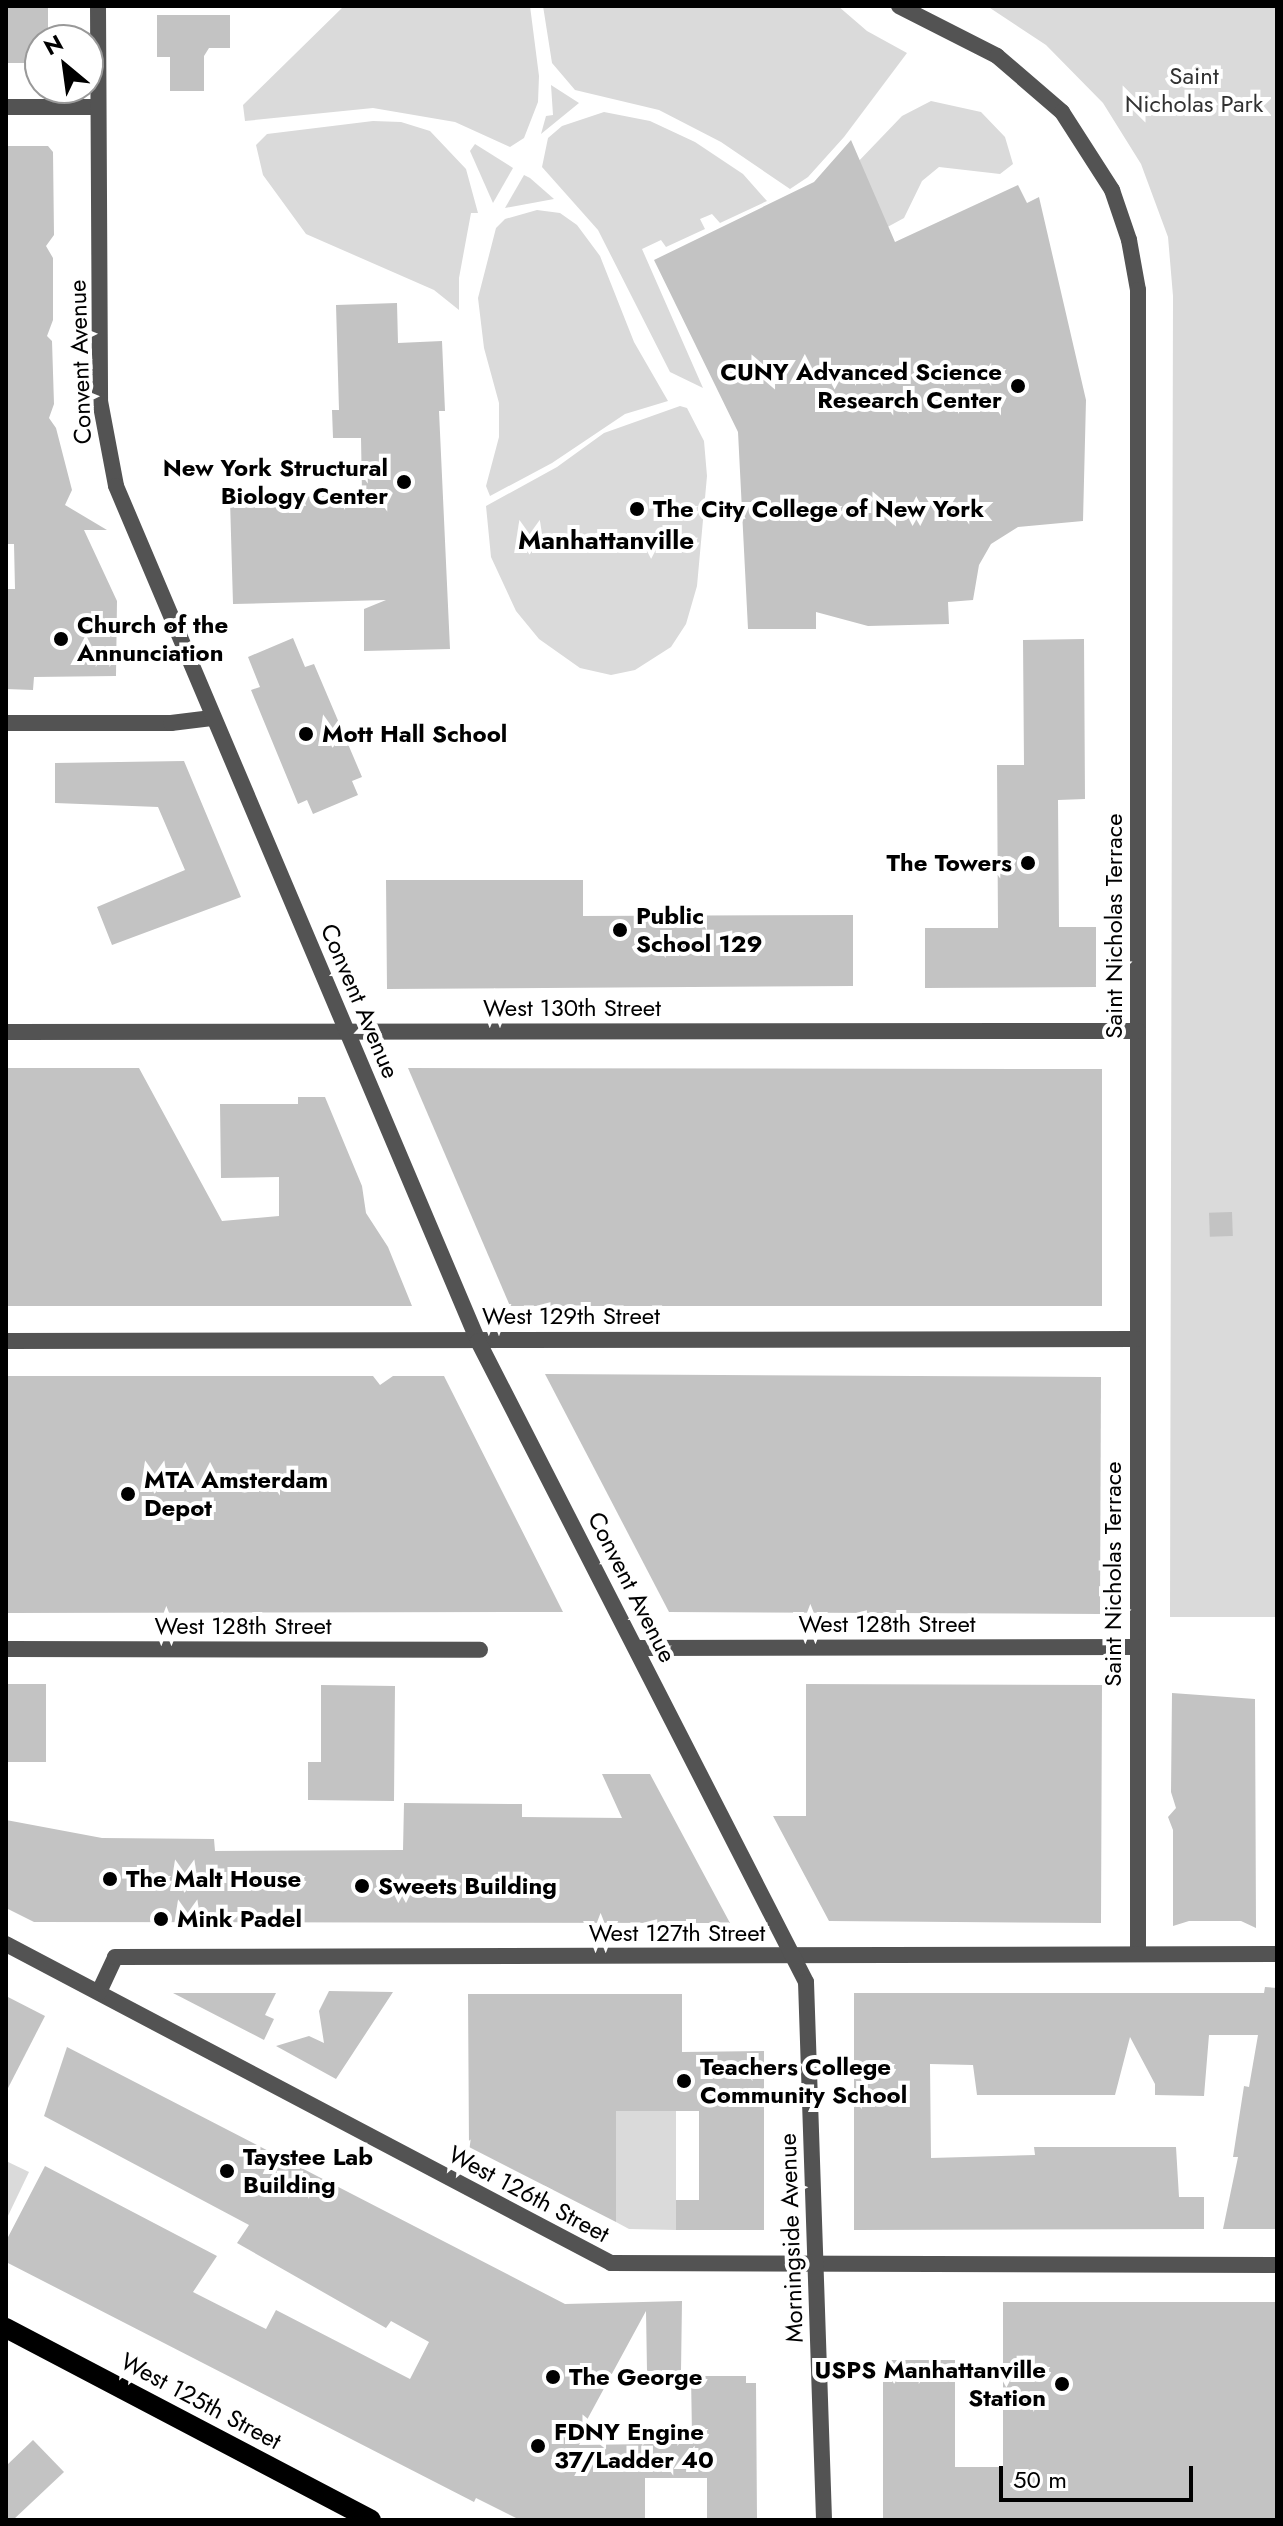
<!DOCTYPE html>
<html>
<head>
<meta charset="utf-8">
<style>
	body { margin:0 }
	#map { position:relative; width:1283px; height:2526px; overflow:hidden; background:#fff; font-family:Jost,sans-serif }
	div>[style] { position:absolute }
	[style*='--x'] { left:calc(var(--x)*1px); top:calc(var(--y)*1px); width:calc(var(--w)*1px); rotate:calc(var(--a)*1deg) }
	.green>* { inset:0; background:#dadada }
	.building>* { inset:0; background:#c3c3c3; transform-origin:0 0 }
	.minor>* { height:16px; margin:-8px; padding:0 8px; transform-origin:8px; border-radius:8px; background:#535353 }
	.tertiary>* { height:16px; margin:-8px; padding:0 8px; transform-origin:8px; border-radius:8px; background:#535353 }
	.primary>* { height:20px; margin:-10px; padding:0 10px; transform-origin:10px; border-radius:10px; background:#000 }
	.dots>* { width:22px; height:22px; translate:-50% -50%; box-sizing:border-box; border:4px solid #fff; border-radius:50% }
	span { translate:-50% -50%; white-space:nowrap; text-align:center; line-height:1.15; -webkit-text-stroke:8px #fff; paint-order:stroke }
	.park-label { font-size:24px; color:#313131 }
	.street-label { font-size:24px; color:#000 }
	.poi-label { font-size:24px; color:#000; font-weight:700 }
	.right { translate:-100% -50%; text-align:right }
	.left { translate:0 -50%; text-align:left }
	.neighbourhood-label { font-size:26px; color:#000; font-weight:700 }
	.frame { position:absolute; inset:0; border:8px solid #000; pointer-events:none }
	.north { position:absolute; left:24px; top:24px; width:80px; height:80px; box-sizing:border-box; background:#fff; border:2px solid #999; border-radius:50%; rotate:331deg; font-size:22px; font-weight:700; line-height:32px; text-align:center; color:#000 }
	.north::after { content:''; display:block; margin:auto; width:28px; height:36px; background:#000; clip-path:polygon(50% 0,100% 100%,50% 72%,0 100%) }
	.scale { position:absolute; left:999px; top:2466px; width:194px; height:36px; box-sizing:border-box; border:4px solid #000; border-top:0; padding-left:10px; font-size:24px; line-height:28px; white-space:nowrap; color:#000; -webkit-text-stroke:6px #fff; paint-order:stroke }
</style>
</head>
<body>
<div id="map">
	<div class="green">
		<div style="clip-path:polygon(344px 6px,530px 6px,539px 76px,538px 102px,524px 138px,510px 147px,455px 122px,373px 108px,245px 121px,243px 105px)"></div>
		<div style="clip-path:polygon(543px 6px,838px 6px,867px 31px,907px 53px,844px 137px,808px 177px,790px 189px,721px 142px,659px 110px,575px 90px,552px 63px)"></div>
		<div style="clip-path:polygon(987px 6px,1277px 6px,1277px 1617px,1170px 1617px,1173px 296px,1168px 237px,1141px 164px,1103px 103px,1046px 45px)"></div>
		<div style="clip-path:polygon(551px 85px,579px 103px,541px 134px,546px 116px,553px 115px)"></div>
		<div style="clip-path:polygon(931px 101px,981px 112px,1005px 137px,1013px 164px,1000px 174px,939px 167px,922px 181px,904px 218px,882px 230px,855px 165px,902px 116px)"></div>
		<div style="clip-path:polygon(604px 112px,650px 121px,695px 142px,743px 174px,767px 201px,720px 223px,712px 214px,700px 219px,705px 229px,666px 247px,661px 240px,642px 249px,703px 388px,670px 372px,598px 230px,542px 167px,548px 138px,562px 126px)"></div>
		<div style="clip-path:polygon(373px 121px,401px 122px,430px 131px,466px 169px,478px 213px,471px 213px,459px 278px,459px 310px,434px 290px,306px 234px,263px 175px,256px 145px,267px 134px)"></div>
		<div style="clip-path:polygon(475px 144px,513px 168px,493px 203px,470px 151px)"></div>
		<div style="clip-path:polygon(524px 175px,530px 178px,554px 199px,505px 208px)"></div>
		<div style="clip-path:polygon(537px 210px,560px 213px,577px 225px,600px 256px,634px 342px,668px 401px,625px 414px,552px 463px,490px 496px,486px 486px,499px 437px,499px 403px,484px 348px,478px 298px,496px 228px,505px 219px)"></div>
		<div style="clip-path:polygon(680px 406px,687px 408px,704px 441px,707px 476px,697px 586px,686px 624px,671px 647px,635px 670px,611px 675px,580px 668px,539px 639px,516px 611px,491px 557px,486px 506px,557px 467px,604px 433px)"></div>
		<div style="clip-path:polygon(616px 2111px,676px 2111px,676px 2230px,629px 2229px,616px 2222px)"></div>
		<div style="clip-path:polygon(6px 2161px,29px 2172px,6px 2220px)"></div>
	</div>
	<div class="building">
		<div style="clip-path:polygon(6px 6px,48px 6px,48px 40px,40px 40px,40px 63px,6px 63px)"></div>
		<div style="clip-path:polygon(157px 15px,230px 15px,230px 48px,209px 48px,204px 56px,204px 91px,170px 91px,170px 57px,157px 57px)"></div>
		<div style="clip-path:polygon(851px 140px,895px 242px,1018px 185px,1027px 203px,1039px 197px,1086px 400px,1083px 521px,1018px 527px,991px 544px,979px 565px,973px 600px,948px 602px,949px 624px,868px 626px,816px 612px,816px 629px,748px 629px,738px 432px,654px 260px,814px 182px)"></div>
		<div style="clip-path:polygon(6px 146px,48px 146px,53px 152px,54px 235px,46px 246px,53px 258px,53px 320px,47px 336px,52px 341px,54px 404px,49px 418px,56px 428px,72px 490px,65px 505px,107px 530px,84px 530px,117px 601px,116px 676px,34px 677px,33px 690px,6px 689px,6px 589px,15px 589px,14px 544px,6px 544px)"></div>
		<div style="clip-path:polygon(397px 303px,398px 343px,442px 341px,445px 411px,439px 411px,450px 649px,364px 651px,364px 609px,386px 600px,233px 604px,230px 500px,362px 494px,361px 438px,333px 438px,332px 410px,339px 410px,336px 305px)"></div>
		<div style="clip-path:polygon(293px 638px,305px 667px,314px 664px,362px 777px,352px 781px,358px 795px,313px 814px,307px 800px,298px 804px,251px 690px,260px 687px,248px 657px)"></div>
		<div style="clip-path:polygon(1084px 639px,1085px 799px,1058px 800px,1059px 927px,1096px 927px,1096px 987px,925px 988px,925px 928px,998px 928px,997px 765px,1024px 765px,1023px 640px)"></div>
		<div style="clip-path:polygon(184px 761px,241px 897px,112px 945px,97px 907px,185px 870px,158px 807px,55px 803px,55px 763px)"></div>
		<div style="clip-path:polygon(386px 880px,583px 880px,583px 916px,853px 915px,853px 986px,387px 989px)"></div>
		<div style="clip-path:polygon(6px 1068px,139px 1068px,222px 1221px,279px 1216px,279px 1177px,221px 1178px,220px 1104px,298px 1104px,298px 1097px,325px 1097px,362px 1186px,366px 1213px,388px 1247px,412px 1306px,6px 1306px)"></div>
		<div style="clip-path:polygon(408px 1068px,1102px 1069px,1102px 1306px,510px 1306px)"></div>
		<div style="left:1232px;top:1212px;width:24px;height:23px;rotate:88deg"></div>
		<div style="clip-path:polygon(545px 1374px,1101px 1377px,1100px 1614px,669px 1612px)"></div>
		<div style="clip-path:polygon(6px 1376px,373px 1376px,380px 1385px,393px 1376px,444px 1376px,563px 1612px,6px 1613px)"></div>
		<div style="left:6px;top:1684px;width:40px;height:78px"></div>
		<div style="clip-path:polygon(806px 1684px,1102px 1685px,1101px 1923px,829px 1921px,773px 1816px,806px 1816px)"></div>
		<div style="clip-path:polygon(321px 1685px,395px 1686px,394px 1801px,308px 1800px,308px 1762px,321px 1762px)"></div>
		<div style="clip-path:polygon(1172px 1693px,1255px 1699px,1256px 1928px,1241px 1921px,1189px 1921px,1173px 1926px,1173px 1830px,1168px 1817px,1176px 1808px,1171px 1792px)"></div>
		<div style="clip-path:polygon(602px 1774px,650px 1774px,730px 1923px,34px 1922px,6px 1908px,6px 1820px,102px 1838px,214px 1839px,215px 1851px,403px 1850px,404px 1803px,522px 1804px,522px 1817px,622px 1818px)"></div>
		<div style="clip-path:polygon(1265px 1987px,1277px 1988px,1277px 2229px,1223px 2229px,1238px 2157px,1233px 2157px,1244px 2086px,1249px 2087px,1258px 2035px,1209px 2035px,1204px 2096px,1155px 2095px,1155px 2084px,1130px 2037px,1115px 2095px,977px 2095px,973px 2065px,930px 2064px,931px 2158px,1035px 2155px,1034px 2147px,1176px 2147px,1179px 2197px,1204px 2197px,1204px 2229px,854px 2230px,854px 1993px,1264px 1993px)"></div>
		<div style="clip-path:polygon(329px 1991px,393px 1992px,336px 2079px,276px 2046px,309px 2036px,324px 2043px,319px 2011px)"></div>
		<div style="clip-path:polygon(173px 1993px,276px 1993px,265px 2015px,274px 2019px,264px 2040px)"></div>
		<div style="clip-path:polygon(468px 1994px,682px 1994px,682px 2052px,764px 2051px,764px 2230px,676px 2230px,676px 2200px,699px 2200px,699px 2111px,616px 2111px,616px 2222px,469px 2147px)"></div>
		<div style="clip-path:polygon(6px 1996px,45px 2016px,6px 2092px)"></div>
		<div style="clip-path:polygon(67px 2047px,565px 2304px,682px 2301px,681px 2371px,647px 2371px,646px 2311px,582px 2429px,586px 2431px,579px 2445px,651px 2444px,651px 2436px,692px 2436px,691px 2376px,746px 2376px,746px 2383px,756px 2383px,757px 2520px,707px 2520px,707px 2478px,645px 2478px,645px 2520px,520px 2520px,476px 2498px,474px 2502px,6px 2262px,6px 2241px,45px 2166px,217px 2256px,193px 2292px,266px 2329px,276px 2310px,410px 2379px,429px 2342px,391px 2321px,386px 2328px,237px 2243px,249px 2225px,44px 2116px)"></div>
		<div style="clip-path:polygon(1003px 2302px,1277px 2302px,1277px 2520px,883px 2520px,883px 2360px,955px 2360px,955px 2467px,1003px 2467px)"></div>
		<div style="clip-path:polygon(33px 2440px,64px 2472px,13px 2520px,6px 2520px,6px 2466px)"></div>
	</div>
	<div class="minor">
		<div style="--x:899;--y:6;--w:110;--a:27"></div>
		<div style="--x:997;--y:56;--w:86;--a:40.7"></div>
		<div style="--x:1062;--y:112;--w:93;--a:57.3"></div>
		<div style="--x:1112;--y:190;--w:53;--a:71.2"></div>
		<div style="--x:1129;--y:240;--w:51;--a:79.8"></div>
		<div style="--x:1138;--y:290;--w:1664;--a:90"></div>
		<div style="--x:6;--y:107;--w:92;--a:0"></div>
		<div style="--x:6;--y:723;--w:165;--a:0"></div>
		<div style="--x:171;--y:723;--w:41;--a:-7"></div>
		<div style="--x:6;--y:1032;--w:1132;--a:-0.05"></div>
		<div style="--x:6;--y:1341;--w:1130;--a:-0.1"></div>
		<div style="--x:637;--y:1648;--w:501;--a:-0.11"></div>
		<div style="--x:6;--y:1649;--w:474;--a:0.1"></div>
		<div style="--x:6;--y:1944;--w:684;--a:27.8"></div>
		<div style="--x:611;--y:2263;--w:666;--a:0.17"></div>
		<div style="--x:99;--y:1992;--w:38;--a:-65"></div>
		<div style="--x:115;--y:1957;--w:1162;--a:-0.15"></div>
	</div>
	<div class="tertiary">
		<div style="--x:98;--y:6;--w:395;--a:89.7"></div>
		<div style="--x:100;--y:401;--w:86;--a:79.3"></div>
		<div style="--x:116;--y:486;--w:928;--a:67.05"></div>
		<div style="--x:478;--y:1341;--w:720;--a:62.9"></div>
		<div style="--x:806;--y:1982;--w:538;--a:88.08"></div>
	</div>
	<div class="primary">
		<div style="--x:6;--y:2328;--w:412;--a:27.7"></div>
	</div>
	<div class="dots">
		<div style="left:1018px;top:386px;background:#000"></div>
		<div style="left:404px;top:482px;background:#000"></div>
		<div style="left:637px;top:509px;background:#000"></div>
		<div style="left:61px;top:639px;background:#000"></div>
		<div style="left:306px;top:734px;background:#000"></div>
		<div style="left:1028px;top:863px;background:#000"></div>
		<div style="left:620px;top:930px;background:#000"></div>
		<div style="left:128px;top:1494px;background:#000"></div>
		<div style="left:110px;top:1879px;background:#000"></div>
		<div style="left:362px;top:1886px;background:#000"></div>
		<div style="left:161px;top:1919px;background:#000"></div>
		<div style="left:684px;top:2081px;background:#000"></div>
		<div style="left:227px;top:2171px;background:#000"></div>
		<div style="left:553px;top:2377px;background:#000"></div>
		<div style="left:1062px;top:2384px;background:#000"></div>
		<div style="left:538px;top:2446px;background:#000"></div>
	</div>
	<div class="park-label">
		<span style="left:1194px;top:90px">Saint<br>Nicholas Park</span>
	</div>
	<div class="street-label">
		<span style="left:80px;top:362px;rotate:-92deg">Convent Avenue</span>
		<span style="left:1114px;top:926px;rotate:-90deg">Saint Nicholas Terrace</span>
		<span style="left:360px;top:1001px;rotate:67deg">Convent Avenue</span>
		<span style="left:572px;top:1008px">West 130th Street</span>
		<span style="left:571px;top:1316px">West 129th Street</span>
		<span style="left:1113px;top:1574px;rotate:-90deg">Saint Nicholas Terrace</span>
		<span style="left:632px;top:1587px;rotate:63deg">Convent Avenue</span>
		<span style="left:887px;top:1624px">West 128th Street</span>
		<span style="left:243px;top:1626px">West 128th Street</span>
		<span style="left:677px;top:1933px">West 127th Street</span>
		<span style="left:529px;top:2194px;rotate:28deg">West 126th Street</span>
		<span style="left:791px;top:2238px;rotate:-92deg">Morningside Avenue</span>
		<span style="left:201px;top:2401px;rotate:28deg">West 125th Street</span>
	</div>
	<div class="poi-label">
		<span class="right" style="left:1002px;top:386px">CUNY Advanced Science<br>Research Center</span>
		<span class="right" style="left:388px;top:482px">New York Structural<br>Biology Center</span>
		<span class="left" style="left:653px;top:509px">The City College of New York</span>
		<span class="left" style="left:77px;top:639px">Church of the<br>Annunciation</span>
		<span class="left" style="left:322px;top:734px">Mott Hall School</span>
		<span class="right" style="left:1012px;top:863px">The Towers</span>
		<span class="left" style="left:636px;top:930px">Public<br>School 129</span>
		<span class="left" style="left:144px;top:1494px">MTA Amsterdam<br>Depot</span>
		<span class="left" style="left:126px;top:1879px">The Malt House</span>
		<span class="left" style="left:378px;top:1886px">Sweets Building</span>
		<span class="left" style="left:177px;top:1919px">Mink Padel</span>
		<span class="left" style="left:700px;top:2081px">Teachers College<br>Community School</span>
		<span class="left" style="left:243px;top:2171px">Taystee Lab<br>Building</span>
		<span class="right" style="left:1046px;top:2384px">USPS Manhattanville<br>Station</span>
		<span class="left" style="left:569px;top:2377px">The George</span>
		<span class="left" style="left:554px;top:2446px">FDNY Engine<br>37/Ladder 40</span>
	</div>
	<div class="neighbourhood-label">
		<span style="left:606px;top:541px">Manhattanville</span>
	</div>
	<div class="frame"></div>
	<div class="north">N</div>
	<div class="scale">50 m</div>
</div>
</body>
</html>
